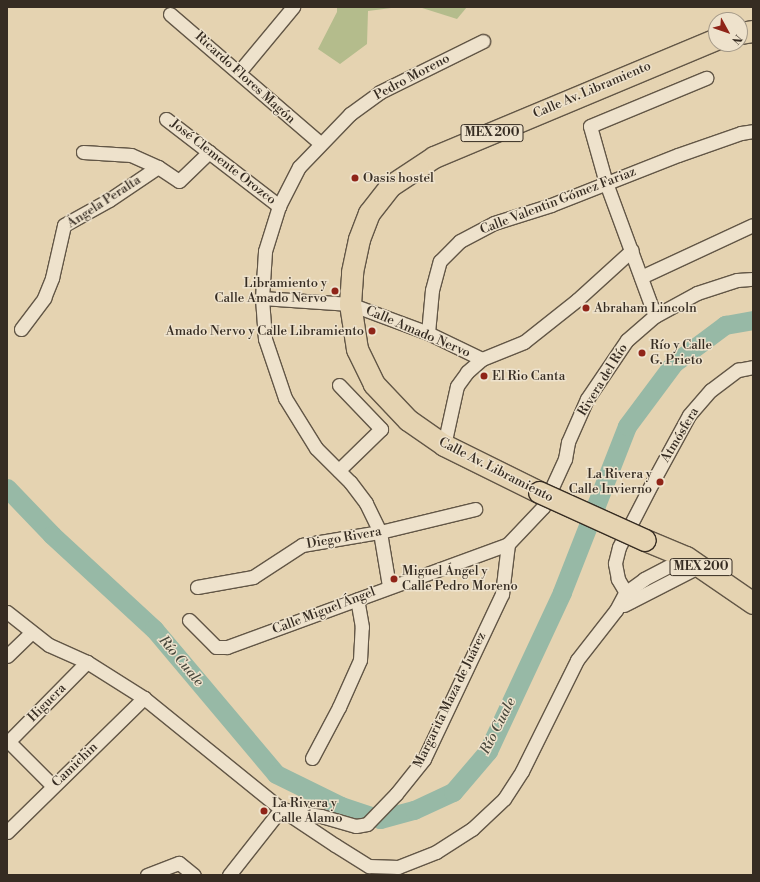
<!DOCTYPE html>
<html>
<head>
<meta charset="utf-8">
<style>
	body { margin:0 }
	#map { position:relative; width:760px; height:882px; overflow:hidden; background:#e5d3b1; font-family:"Libre Bodoni",serif }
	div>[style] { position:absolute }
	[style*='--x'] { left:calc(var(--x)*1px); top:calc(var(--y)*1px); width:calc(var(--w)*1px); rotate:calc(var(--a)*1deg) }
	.green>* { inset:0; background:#b4bc8c }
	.river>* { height:19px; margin:-9.5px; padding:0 9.5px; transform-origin:9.5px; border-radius:9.5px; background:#97b9a6 }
	.roads { filter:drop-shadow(1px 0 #625646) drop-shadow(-1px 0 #625646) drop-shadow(0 1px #625646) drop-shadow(0 -1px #625646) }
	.minor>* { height:13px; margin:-6.5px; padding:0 6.5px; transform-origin:6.5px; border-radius:6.5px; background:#eee2cc }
	.primary>* { height:21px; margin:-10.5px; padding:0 10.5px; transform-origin:10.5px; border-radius:10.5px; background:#e5d3b1 }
	.bridges { filter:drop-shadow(1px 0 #362c22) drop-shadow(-1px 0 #362c22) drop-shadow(0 1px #362c22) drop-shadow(0 -1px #362c22) }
	.primary-bridge>* { height:21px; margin:-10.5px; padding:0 10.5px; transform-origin:10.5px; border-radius:10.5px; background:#e5d3b1 }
	.dots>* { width:11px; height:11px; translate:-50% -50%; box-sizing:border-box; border:2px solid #eee2cc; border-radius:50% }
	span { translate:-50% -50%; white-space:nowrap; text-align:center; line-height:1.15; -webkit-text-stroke:3px #eee2cc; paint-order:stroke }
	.shield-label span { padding:1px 3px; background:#eee2cc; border:1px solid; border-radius:3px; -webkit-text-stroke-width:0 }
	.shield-label { font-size:12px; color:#362c22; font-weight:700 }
	.street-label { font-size:13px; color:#362c22 }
	.poi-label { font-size:13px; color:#362c22 }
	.left { translate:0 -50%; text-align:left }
	.right { translate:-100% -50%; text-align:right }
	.water-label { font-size:14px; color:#49483c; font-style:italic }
	.frame { position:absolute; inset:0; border:8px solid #362c22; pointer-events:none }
	.north { position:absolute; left:708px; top:12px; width:40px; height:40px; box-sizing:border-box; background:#eee2cc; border:1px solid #a49988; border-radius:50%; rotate:130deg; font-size:11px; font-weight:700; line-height:16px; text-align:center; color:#362c22 }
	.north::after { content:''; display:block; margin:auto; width:14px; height:18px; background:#8f2418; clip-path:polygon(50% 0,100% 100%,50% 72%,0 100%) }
</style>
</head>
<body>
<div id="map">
	<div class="green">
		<div style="clip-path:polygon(337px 7px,399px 7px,368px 11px,367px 44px,340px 64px,318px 49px,337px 12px)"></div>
		<div style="clip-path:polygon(419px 7px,467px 7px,457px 19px)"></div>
	</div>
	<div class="river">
		<div style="--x:7;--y:488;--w:65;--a:46.2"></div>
		<div style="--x:52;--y:535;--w:139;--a:42.7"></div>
		<div style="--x:154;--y:629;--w:189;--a:49.9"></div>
		<div style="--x:276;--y:774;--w:72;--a:26.2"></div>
		<div style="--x:341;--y:806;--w:41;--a:18.4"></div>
		<div style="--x:380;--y:819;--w:35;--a:-15"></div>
		<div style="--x:414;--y:810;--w:43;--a:-24.8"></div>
		<div style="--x:453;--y:792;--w:54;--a:-49.5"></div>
		<div style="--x:488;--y:751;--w:175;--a:-65"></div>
		<div style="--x:562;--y:592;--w:178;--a:-68.6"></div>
		<div style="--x:627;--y:426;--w:79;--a:-53.3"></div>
		<div style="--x:674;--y:363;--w:64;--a:-36.7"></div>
		<div style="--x:725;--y:325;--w:28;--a:-10"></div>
	</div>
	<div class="roads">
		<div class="minor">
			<div style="--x:170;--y:14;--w:198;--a:40.7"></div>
			<div style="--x:239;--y:72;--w:85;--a:-50.3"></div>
			<div style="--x:166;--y:119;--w:143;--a:37.6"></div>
			<div style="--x:83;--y:152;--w:48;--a:3.6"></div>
			<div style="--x:131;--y:155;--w:30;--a:24"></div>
			<div style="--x:158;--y:167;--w:25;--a:34"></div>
			<div style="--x:179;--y:181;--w:42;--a:-44"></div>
			<div style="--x:641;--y:277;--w:123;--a:-24.9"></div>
			<div style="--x:262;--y:298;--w:88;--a:3.9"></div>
			<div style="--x:350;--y:304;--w:83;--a:20.4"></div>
			<div style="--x:428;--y:333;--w:60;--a:25.7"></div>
			<div style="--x:655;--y:316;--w:142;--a:-110.2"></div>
			<div style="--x:606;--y:183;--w:59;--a:-105.7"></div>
			<div style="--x:590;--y:126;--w:126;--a:-22.5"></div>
			<div style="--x:21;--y:329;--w:39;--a:-53"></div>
			<div style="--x:44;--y:298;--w:22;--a:-68"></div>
			<div style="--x:52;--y:278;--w:54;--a:-77.2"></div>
			<div style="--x:64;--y:225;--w:51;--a:-29.1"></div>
			<div style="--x:109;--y:200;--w:59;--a:-34"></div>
			<div style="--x:428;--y:333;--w:43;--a:-84.7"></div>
			<div style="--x:432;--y:290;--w:30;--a:-75"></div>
			<div style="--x:440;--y:261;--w:28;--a:-45"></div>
			<div style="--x:460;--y:241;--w:38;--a:-28"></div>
			<div style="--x:494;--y:223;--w:60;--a:-17.5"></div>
			<div style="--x:551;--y:205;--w:136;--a:-21.5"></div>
			<div style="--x:678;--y:155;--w:67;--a:-19.2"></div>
			<div style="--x:741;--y:133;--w:12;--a:-9"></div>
			<div style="--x:339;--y:385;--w:61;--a:46.3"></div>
			<div style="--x:381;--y:429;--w:59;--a:135.7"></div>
			<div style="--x:444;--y:445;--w:60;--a:-77.6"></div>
			<div style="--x:457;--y:386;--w:17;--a:-54"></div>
			<div style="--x:467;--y:372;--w:20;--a:-41"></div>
			<div style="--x:482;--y:359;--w:45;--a:-22"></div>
			<div style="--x:524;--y:342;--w:68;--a:-38.4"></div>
			<div style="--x:577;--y:300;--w:74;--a:-42.3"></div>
			<div style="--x:389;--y:586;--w:55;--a:-99.5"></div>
			<div style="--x:380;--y:532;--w:32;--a:-116"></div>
			<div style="--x:366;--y:503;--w:26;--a:-127"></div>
			<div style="--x:350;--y:482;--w:48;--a:-135"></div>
			<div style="--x:316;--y:448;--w:59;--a:-121.8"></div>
			<div style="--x:285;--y:398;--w:62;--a:-108.7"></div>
			<div style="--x:265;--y:339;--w:41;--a:-94.2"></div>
			<div style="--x:262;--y:298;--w:47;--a:-86.3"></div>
			<div style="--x:265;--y:251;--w:47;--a:-72.7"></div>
			<div style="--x:279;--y:206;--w:44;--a:-62.9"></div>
			<div style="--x:299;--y:167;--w:74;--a:-46.1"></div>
			<div style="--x:350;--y:114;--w:37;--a:-36"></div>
			<div style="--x:380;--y:92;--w:115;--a:-26.3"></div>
			<div style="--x:197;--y:587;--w:57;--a:-10.1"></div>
			<div style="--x:253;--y:577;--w:59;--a:-33.1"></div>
			<div style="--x:302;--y:545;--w:79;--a:-9.5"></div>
			<div style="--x:380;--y:532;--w:98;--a:-13.6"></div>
			<div style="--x:631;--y:601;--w:26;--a:-121"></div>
			<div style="--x:618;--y:579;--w:16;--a:-101"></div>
			<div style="--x:615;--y:563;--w:16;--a:-76"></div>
			<div style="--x:619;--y:547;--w:72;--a:-62.7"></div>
			<div style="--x:652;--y:483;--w:77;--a:-61.4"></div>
			<div style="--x:689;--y:415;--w:33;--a:-49"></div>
			<div style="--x:711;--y:390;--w:34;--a:-37"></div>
			<div style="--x:738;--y:370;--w:15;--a:-11"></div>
			<div style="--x:624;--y:605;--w:85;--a:-27.2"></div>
			<div style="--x:7;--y:612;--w:53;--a:38.2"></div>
			<div style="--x:49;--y:645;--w:42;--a:24.1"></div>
			<div style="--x:87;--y:662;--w:67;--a:32.3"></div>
			<div style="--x:144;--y:698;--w:176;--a:39"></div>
			<div style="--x:281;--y:809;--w:65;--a:33.7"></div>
			<div style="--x:335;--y:845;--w:40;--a:32"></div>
			<div style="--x:369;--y:866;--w:29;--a:2"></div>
			<div style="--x:398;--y:867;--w:41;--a:-21.5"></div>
			<div style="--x:436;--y:852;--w:43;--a:-32.6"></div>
			<div style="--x:472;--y:829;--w:44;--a:-43.2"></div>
			<div style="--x:504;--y:799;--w:33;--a:-57"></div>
			<div style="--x:522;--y:771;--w:124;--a:-63.6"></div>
			<div style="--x:577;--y:660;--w:63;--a:-52"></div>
			<div style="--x:616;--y:610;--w:19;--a:-62"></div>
			<div style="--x:625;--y:593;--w:24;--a:-36"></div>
			<div style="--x:644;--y:579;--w:47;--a:-27.6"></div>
			<div style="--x:189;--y:620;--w:38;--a:45"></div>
			<div style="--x:216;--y:647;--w:11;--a:0"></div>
			<div style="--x:227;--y:647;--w:299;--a:-20.1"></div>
			<div style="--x:508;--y:544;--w:51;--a:-46.6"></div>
			<div style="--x:543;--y:507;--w:53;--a:-65.4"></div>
			<div style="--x:565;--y:459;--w:17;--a:-80"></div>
			<div style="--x:568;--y:442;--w:47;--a:-66.2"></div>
			<div style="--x:587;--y:399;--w:71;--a:-55.9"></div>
			<div style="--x:627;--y:340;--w:37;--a:-41"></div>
			<div style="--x:655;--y:316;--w:48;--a:-28.7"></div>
			<div style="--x:697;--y:293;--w:42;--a:-18"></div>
			<div style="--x:737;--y:280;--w:16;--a:-4"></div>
			<div style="--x:7;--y:656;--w:33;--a:-44"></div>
			<div style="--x:9;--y:742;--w:62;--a:45"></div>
			<div style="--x:7;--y:743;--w:114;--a:-45.4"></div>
			<div style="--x:312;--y:758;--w:58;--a:-62.1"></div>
			<div style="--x:339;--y:707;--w:51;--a:-65.9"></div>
			<div style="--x:360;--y:660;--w:33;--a:-87"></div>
			<div style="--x:362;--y:627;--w:28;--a:-100"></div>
			<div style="--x:7;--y:832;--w:192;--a:-44.4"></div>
			<div style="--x:147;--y:875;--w:34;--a:-21"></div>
			<div style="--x:179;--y:863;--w:19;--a:39"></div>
			<div style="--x:229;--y:875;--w:84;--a:-51.8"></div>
			<div style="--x:281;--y:809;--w:41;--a:9.9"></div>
			<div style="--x:321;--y:816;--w:36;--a:16"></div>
			<div style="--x:356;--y:826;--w:11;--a:-10"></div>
			<div style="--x:367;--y:824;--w:42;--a:-46"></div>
			<div style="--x:396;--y:794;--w:45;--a:-51.3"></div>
			<div style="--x:424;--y:759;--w:183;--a:-64.7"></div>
			<div style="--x:502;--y:594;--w:50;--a:-83.2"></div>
		</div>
		<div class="primary">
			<div style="--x:740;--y:33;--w:13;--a:-9"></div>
			<div style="--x:539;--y:492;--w:106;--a:-153.7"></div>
			<div style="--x:444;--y:445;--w:44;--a:-145.2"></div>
			<div style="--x:408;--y:420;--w:50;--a:-133.4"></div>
			<div style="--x:374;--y:384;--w:39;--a:-116"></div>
			<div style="--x:357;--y:349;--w:46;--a:-98.8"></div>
			<div style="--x:350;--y:304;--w:32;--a:-86"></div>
			<div style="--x:352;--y:272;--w:34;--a:-78"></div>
			<div style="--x:359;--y:239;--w:28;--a:-69"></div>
			<div style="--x:369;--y:213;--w:34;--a:-52"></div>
			<div style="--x:390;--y:186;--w:53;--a:-33.4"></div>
			<div style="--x:434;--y:157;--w:306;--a:-22.7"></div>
			<div style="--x:645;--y:540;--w:44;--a:22.5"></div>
			<div style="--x:686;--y:557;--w:81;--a:34.5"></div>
		</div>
	</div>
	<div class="bridges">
		<div class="primary-bridge">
			<div style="--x:539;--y:492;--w:116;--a:24.4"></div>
		</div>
	</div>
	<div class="dots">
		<div style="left:355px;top:178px;background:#8f2418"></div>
		<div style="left:335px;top:291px;background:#8f2418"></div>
		<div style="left:586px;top:308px;background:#8f2418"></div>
		<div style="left:372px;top:331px;background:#8f2418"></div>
		<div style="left:642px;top:353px;background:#8f2418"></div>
		<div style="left:484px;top:376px;background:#8f2418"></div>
		<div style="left:660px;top:482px;background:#8f2418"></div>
		<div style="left:394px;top:579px;background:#8f2418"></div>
		<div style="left:264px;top:811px;background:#8f2418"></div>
	</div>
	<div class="shield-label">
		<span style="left:492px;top:133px">MEX 200</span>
		<span style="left:701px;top:567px">MEX 200</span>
	</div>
	<div class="street-label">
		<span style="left:412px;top:77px;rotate:-28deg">Pedro Moreno</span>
		<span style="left:245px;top:78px;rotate:42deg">Ricardo Flores Magón</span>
		<span style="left:592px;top:90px;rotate:-23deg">Calle Av. Libramiento</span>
		<span style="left:223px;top:162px;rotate:38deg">José Clemente Orozco</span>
		<span style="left:558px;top:201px;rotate:-21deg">Calle Valentin Gómez Fariaz</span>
		<span style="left:104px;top:202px;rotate:-33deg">Ángela Peralta</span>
		<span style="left:418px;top:332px;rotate:23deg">Calle Amado Nervo</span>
		<span style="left:603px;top:380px;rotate:-58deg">Rivera del Río</span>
		<span style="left:680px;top:435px;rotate:-59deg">Atmósfera</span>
		<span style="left:496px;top:470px;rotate:27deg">Calle Av. Libramiento</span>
		<span style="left:344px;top:538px;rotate:-10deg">Diego Rivera</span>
		<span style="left:324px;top:611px;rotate:-21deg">Calle Miguel Ángel</span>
		<span style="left:450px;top:700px;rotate:-64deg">Margarita Maza de Juárez</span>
		<span style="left:47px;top:703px;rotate:-45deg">Higuera</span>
		<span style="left:75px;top:765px;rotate:-44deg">Camichin</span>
	</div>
	<div class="poi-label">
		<span class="left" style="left:363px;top:178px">Oasis hostel</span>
		<span class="right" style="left:327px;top:291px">Libramiento y<br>Calle Amado Nervo</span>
		<span class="left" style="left:594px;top:308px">Abraham Lincoln</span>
		<span class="right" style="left:364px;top:331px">Amado Nervo y Calle Libramiento</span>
		<span class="left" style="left:650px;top:353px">Río y Calle<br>G. Prieto</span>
		<span class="left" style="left:492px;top:376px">El Rio Canta</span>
		<span class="right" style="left:652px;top:482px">La Rivera y<br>Calle Invierno</span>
		<span class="left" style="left:402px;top:579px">Miguel Ángel y<br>Calle Pedro Moreno</span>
		<span class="left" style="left:272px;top:811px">La Rivera y<br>Calle Álamo</span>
	</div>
	<div class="water-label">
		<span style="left:181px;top:661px;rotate:50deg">Río Cuale</span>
		<span style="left:498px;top:726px;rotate:-63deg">Río Cuale</span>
	</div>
	<div class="frame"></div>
	<div class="north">N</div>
</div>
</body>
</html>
